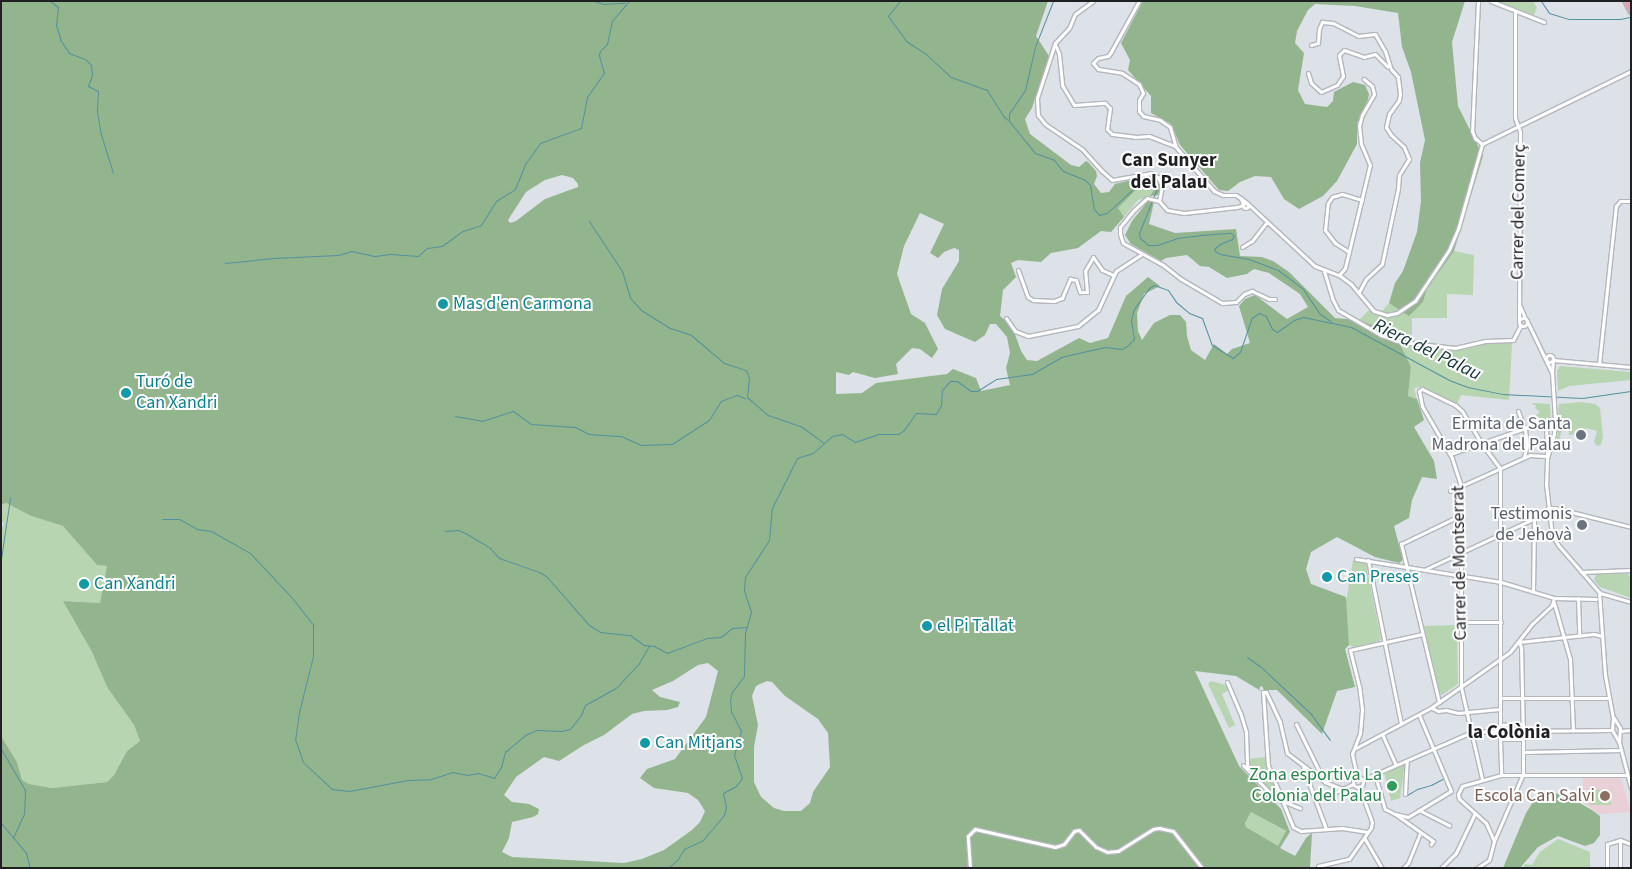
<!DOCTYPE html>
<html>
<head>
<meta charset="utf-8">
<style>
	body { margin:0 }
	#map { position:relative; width:1632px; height:869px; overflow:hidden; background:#dde1e8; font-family:"Source Sans 3",sans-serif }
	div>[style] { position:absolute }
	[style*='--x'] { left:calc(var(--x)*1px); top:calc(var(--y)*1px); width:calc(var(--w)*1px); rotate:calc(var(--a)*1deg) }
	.education>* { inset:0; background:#e9cfd6 }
	.green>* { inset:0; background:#b7d5b1; transform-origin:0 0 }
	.forest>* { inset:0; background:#93b58d }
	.stream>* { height:1px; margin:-0.5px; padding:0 0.5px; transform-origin:0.5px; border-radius:0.5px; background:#54919f }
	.roads { filter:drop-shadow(1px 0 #b3b6bc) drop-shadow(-1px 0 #b3b6bc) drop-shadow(0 1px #b3b6bc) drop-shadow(0 -1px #b3b6bc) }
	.minor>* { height:3px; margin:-1.5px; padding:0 1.5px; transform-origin:1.5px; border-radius:1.5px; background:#fff }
	.minor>.ring { margin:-1.5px; padding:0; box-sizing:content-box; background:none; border:3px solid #fff; border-radius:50% }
	.major>* { height:4.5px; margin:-2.25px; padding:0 2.25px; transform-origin:2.25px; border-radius:2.25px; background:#e3a3b5 }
	.dots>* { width:14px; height:14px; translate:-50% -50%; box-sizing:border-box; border:2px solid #fff; border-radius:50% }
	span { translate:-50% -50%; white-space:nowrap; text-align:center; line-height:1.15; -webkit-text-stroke:4px #fff; paint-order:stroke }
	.street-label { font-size:18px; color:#1f2022 }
	.culture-label { font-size:18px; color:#0d838f }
	.left { translate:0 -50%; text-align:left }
	.worship-label { font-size:18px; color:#5b616d }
	.right { translate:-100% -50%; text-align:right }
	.leisure-label { font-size:18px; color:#27864d }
	.education-label { font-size:18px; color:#785e54 }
	.neighbourhood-label { font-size:19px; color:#1f2022; font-weight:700 }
	.water-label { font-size:19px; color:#16363c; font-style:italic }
	.frame { position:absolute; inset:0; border:2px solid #1f2022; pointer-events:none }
</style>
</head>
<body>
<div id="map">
	<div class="education">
		<div style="clip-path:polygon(1583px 778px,1621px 778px,1631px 812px,1599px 814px,1583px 802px)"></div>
	</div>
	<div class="green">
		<div style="clip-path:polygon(1495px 1px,1533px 1px,1537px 8px,1534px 15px)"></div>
		<div style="clip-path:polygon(1150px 181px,1154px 190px,1150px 196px,1138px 200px,1124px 217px,1118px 208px,1143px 183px)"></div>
		<div style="clip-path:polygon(1454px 251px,1474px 255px,1473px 295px,1447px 294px,1447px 318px,1412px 318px,1412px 340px,1457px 346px,1463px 350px,1486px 344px,1512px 343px,1509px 400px,1461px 395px,1457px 404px,1421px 387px,1414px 388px,1417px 399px,1408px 396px,1411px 367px,1395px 334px,1359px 320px,1369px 310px,1379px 315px,1389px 303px,1409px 315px,1423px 302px,1427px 289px)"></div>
		<div style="clip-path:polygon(1560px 366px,1631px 372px,1631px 380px,1569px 386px,1558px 391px,1557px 371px)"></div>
		<div style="clip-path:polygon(1582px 402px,1595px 404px,1600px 408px,1603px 436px,1601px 445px,1597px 446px,1594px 442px,1597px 431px,1586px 428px,1585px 431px,1576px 431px,1576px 434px,1569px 435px,1569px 423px,1564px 423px,1559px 440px,1557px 439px,1559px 404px)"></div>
		<div style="clip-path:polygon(1534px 403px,1550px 404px,1551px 429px,1548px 428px,1547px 421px,1535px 416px,1540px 412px,1535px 408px,1536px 405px,1532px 405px)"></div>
		<div style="clip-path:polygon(6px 503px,31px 516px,63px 526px,97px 565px,107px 566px,100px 603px,64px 601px,92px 652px,107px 687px,134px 725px,140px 741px,127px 751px,114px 775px,107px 782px,52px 788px,28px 784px,22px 780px,17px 762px,1px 736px,1px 531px,4px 523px,1px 521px,1px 505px)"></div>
		<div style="clip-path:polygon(1353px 560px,1366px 564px,1381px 639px,1379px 641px,1354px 647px,1349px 645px,1346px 602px)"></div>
		<div style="clip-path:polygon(1590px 573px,1628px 574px,1631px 579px,1631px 598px,1600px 587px,1594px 580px,1596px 575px,1590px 575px)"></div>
		<div style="clip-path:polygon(1457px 625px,1458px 684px,1442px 695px,1440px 694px,1424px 626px)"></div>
		<div style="clip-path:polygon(1211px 681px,1226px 685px,1229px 690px,1222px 694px,1235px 725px,1229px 728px,1208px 684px)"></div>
		<div style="clip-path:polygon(1265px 757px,1275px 789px,1273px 792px,1249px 767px,1249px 759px)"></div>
		<div style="clip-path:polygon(1405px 764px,1400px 798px,1391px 801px,1384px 772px)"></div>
		<div style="left:1590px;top:790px;width:21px;height:15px"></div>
		<div style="clip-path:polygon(1251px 812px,1287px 832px,1278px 846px,1246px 827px,1245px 823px)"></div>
		<div style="clip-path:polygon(1558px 839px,1590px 852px,1590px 868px,1523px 868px,1525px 864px,1532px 865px,1540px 852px)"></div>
	</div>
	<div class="forest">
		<div style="clip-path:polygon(evenodd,1px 1px,1048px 1px,1036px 36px,1049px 56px,1032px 108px,1025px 119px,1030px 134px,1071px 165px,1079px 167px,1086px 161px,1088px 162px,1096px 171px,1097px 176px,1094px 184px,1101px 193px,1109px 192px,1115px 184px,1148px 176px,1155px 178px,1161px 187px,1158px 195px,1150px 196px,1154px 190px,1153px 185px,1150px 181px,1143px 183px,1118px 208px,1124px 217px,1111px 232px,1101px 231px,1078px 248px,1051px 253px,1041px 262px,1018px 260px,1011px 263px,1016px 277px,1003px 290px,1000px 316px,1012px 326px,1021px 351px,1027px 360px,1037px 361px,1079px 338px,1090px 343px,1108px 338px,1126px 296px,1148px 277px,1160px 286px,1144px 294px,1137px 313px,1138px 331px,1142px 340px,1154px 323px,1170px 315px,1180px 315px,1186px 322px,1187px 336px,1191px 350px,1205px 360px,1214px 344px,1227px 354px,1232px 349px,1250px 343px,1239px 306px,1245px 299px,1255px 295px,1287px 319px,1308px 307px,1300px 294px,1269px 273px,1254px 269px,1247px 274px,1227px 278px,1209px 267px,1200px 266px,1187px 255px,1166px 258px,1161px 261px,1131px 244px,1125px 235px,1132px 221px,1148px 201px,1154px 202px,1149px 224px,1175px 233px,1236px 229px,1240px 256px,1262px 257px,1273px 261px,1289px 272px,1335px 318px,1359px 320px,1395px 334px,1411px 367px,1408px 396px,1417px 399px,1424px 420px,1414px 427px,1434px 461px,1437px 479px,1422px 477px,1412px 500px,1409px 518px,1394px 526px,1403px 560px,1399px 563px,1375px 557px,1337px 537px,1311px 552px,1306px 569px,1311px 584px,1346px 597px,1349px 645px,1345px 649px,1355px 687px,1337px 691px,1322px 734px,1277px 690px,1264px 690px,1262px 686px,1259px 688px,1261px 691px,1236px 676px,1195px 671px,1239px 766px,1281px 809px,1290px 832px,1280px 848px,1295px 856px,1306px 838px,1312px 833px,1310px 868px,1px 868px,1px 736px,17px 762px,22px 780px,29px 784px,52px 788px,107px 782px,114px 775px,127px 751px,140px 741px,134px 725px,107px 687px,92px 652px,63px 601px,100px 603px,107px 566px,97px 565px,63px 526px,31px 516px,6px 503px,1px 505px,1px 1px,562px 175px,573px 178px,578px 184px,578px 187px,545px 199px,516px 221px,510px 223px,508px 220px,526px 192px,545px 180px,562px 175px,1px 1px,920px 213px,944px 224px,930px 253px,938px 258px,944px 252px,954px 248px,959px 250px,959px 261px,942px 289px,937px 315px,945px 329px,975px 342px,985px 335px,990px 324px,996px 324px,1007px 337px,1010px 353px,1006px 368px,1010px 385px,981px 391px,976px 378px,953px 369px,947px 374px,876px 383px,862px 393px,836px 394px,836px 372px,849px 375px,853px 372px,875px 378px,898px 374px,896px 364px,912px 348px,920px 349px,932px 358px,938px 349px,925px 323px,911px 314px,897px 274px,904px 246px,920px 213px,1px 1px,708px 663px,718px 671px,706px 717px,675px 759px,647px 769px,640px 778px,654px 788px,688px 793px,698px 800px,705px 811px,700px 822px,692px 830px,664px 850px,642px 859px,624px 863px,512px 857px,502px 852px,509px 838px,512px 822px,533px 817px,538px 814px,539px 809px,529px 804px,512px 802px,504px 795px,516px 777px,544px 757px,559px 761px,584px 745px,604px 735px,632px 714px,644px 711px,667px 710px,678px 707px,680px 702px,660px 697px,652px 690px,673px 681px,698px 665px,708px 663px,1px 1px,767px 681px,772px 682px,785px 696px,818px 719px,828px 733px,830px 767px,813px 792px,810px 803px,801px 811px,784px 811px,774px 808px,761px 797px,754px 782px,754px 747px,758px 725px,752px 696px,756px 686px,767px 681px,1px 1px,1251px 812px,1286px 831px,1278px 846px,1246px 827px,1245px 823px,1251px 812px)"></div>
		<div style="clip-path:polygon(1143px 1px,1465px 1px,1452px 42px,1458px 106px,1483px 156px,1454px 251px,1427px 289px,1423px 302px,1409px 316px,1389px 303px,1395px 283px,1403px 271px,1417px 232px,1421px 201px,1420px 163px,1425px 140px,1411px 72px,1402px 47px,1398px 13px,1355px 6px,1315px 4px,1308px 10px,1297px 31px,1295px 43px,1304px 53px,1298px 90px,1305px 104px,1327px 107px,1333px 101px,1334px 92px,1353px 82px,1365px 85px,1369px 94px,1367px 104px,1357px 123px,1357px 144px,1337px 181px,1323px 196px,1299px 209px,1284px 199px,1271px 177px,1255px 176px,1240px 182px,1228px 191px,1219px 190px,1180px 145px,1171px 124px,1151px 113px,1151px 96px,1128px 70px,1130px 60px,1121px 43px)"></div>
		<div style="clip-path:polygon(1540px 791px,1565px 795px,1592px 810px,1600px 816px,1600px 835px,1594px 843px,1585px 846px,1558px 836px,1538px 847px,1520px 868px,1503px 868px,1526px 813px)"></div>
	</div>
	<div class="stream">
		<div style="--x:50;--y:1;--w:10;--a:37"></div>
		<div style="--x:58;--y:7;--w:18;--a:96"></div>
		<div style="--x:56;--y:25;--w:17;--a:73"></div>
		<div style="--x:61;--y:41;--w:14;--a:56"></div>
		<div style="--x:69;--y:53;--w:17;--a:21"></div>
		<div style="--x:85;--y:59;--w:8;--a:45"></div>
		<div style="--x:91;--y:65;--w:10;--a:84"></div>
		<div style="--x:92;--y:75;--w:12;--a:110"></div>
		<div style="--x:88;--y:86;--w:11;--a:27"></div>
		<div style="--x:98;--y:91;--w:20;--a:93"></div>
		<div style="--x:97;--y:111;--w:20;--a:81"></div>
		<div style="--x:100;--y:131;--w:44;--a:72.8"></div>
		<div style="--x:594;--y:1;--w:9;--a:18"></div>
		<div style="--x:603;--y:4;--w:22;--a:-3"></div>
		<div style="--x:900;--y:1;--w:19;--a:129"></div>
		<div style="--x:888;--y:16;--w:31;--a:54"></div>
		<div style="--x:906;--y:41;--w:24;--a:33"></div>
		<div style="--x:926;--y:54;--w:34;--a:43"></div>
		<div style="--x:951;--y:77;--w:38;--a:20"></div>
		<div style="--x:987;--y:90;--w:31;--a:58"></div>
		<div style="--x:1003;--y:116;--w:6;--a:39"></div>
		<div style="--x:1053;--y:1;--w:49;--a:111.4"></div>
		<div style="--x:1035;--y:47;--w:44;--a:103.1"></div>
		<div style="--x:1025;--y:90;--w:29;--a:124"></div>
		<div style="--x:1009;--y:114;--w:7;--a:90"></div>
		<div style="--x:1009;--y:121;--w:41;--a:50.9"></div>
		<div style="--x:1035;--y:153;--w:20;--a:20"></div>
		<div style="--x:1054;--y:160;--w:14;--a:51"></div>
		<div style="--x:1063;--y:171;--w:24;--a:22"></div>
		<div style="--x:1085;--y:180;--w:7;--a:45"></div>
		<div style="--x:1090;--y:185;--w:24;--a:81"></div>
		<div style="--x:1094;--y:209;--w:8;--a:50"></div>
		<div style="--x:1099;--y:215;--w:8;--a:-14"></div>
		<div style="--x:1107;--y:213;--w:50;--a:-42.6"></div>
		<div style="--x:1144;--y:179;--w:6;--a:0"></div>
		<div style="--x:1150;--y:179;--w:6;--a:39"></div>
		<div style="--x:1155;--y:183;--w:6;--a:72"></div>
		<div style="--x:1157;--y:189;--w:10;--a:114"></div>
		<div style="--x:1541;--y:1;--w:14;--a:56"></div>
		<div style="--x:1549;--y:13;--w:21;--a:17"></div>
		<div style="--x:1569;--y:19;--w:51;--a:0"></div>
		<div style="--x:1620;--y:19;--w:10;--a:-11"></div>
		<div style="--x:1152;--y:201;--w:35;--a:112"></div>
		<div style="--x:1139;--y:233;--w:5;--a:79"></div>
		<div style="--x:1140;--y:238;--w:11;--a:41"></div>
		<div style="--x:1148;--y:245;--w:9;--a:0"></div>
		<div style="--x:1157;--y:245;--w:21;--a:-19"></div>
		<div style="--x:1177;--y:238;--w:23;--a:-7"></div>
		<div style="--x:1200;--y:235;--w:31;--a:-4"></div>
		<div style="--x:1231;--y:233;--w:4;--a:45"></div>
		<div style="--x:1234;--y:236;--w:4;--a:124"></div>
		<div style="--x:1232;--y:239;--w:13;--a:157"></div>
		<div style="--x:1220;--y:244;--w:8;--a:140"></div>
		<div style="--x:1214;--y:249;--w:2;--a:63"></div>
		<div style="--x:1215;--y:251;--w:6;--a:31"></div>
		<div style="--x:1220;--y:254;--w:29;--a:10"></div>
		<div style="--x:1249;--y:259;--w:31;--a:21"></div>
		<div style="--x:1278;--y:270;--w:31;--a:37"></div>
		<div style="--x:1303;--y:289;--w:30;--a:56"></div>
		<div style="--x:1320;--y:314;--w:14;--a:34"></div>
		<div style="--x:589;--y:221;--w:60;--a:56.6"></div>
		<div style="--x:622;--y:271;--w:28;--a:73"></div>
		<div style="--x:630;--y:298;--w:16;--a:47"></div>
		<div style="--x:641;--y:310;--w:34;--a:32"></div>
		<div style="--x:670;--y:328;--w:22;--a:18"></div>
		<div style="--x:691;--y:335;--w:43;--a:40.3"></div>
		<div style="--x:724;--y:363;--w:23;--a:18"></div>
		<div style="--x:746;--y:370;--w:9;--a:69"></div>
		<div style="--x:749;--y:378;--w:19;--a:96"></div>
		<div style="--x:747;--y:397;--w:28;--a:41"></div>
		<div style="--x:768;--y:415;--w:36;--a:19"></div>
		<div style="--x:802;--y:427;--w:26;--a:36"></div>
		<div style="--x:225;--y:263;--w:49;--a:-5.8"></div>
		<div style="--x:274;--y:258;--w:64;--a:-2.7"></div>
		<div style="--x:338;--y:255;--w:14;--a:-17"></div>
		<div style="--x:351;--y:251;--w:25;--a:12"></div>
		<div style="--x:375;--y:256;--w:15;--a:-8"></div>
		<div style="--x:390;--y:254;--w:28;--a:4"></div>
		<div style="--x:418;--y:256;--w:12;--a:-42"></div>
		<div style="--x:427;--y:248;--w:15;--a:-8"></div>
		<div style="--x:442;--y:246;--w:26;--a:-36"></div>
		<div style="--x:463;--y:231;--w:19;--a:-18"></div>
		<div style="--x:481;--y:225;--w:28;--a:-58"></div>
		<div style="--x:496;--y:201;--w:22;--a:-32"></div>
		<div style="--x:515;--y:189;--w:27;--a:-68"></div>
		<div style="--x:525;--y:164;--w:26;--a:-54"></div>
		<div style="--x:540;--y:143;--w:44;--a:-20.1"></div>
		<div style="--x:581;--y:128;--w:32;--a:-79"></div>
		<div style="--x:587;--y:97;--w:29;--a:-55"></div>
		<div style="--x:604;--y:73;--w:19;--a:-106"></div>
		<div style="--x:599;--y:55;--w:4;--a:-76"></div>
		<div style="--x:600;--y:51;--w:10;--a:-45"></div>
		<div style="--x:607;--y:44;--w:24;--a:-78"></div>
		<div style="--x:612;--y:21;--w:26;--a:-50"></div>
		<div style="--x:455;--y:416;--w:27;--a:10"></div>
		<div style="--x:482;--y:421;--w:33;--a:-18"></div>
		<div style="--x:513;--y:411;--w:22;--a:36"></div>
		<div style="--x:531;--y:424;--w:44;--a:3.9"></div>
		<div style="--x:575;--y:427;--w:16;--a:27"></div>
		<div style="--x:589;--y:434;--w:32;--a:4"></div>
		<div style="--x:621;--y:436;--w:22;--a:24"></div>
		<div style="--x:641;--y:445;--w:31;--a:-2"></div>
		<div style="--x:672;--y:444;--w:44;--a:-33"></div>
		<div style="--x:709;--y:420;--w:22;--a:-58"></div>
		<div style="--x:721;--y:401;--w:17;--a:-21"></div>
		<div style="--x:737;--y:395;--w:9;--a:21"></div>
		<div style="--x:162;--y:519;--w:17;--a:0"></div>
		<div style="--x:179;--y:519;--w:21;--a:29"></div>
		<div style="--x:197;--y:529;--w:14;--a:8"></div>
		<div style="--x:211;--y:531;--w:45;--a:29.4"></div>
		<div style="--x:250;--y:553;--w:63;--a:46.9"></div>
		<div style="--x:293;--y:599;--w:33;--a:52"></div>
		<div style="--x:313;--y:625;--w:31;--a:90"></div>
		<div style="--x:313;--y:656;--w:58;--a:104"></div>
		<div style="--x:299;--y:712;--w:27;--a:98"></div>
		<div style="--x:295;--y:739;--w:24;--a:71"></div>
		<div style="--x:303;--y:762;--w:40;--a:43"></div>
		<div style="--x:332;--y:789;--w:17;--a:7"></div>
		<div style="--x:349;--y:791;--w:60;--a:-10.6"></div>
		<div style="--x:408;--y:780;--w:23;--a:-2"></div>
		<div style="--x:431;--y:779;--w:22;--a:-18"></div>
		<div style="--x:452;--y:772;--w:15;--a:11"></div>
		<div style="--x:467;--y:775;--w:11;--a:-10"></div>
		<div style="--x:478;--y:773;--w:17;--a:17"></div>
		<div style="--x:494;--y:778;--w:13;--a:-58"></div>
		<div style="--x:501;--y:767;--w:16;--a:-75"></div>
		<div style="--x:505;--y:752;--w:26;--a:-40"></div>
		<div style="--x:525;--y:735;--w:12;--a:-24"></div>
		<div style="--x:536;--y:730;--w:26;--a:2"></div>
		<div style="--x:562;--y:731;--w:8;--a:-14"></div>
		<div style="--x:570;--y:729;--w:18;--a:-52"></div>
		<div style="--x:581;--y:715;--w:11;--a:-68"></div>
		<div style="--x:585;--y:705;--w:35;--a:-29"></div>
		<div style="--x:616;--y:688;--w:34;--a:-47"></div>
		<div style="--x:639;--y:663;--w:20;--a:-60"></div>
		<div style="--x:445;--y:531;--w:13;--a:-4"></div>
		<div style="--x:458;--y:530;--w:10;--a:24"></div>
		<div style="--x:467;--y:534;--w:27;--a:31"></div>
		<div style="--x:490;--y:548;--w:13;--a:48"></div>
		<div style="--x:499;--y:558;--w:42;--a:19.3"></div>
		<div style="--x:539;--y:572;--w:8;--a:30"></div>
		<div style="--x:546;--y:576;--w:65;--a:48.7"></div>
		<div style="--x:589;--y:625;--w:13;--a:32"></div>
		<div style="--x:600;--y:632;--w:30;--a:6"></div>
		<div style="--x:630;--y:635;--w:17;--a:36"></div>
		<div style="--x:644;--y:645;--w:10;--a:6"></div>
		<div style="--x:654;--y:646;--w:15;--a:28"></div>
		<div style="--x:667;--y:653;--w:43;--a:-20.6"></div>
		<div style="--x:707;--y:638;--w:14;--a:-4"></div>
		<div style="--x:721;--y:637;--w:14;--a:-39"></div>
		<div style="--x:732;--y:628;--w:14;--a:-4"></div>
		<div style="--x:1;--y:559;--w:62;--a:-81.6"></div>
		<div style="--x:1247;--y:657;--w:17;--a:36"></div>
		<div style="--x:1261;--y:667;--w:69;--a:43.2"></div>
		<div style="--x:1311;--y:714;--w:32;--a:54"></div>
		<div style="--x:1;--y:749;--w:48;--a:59.7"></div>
		<div style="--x:25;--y:790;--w:24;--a:92"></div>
		<div style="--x:24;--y:814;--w:26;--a:115"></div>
		<div style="--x:1407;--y:795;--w:12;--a:-31"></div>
		<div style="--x:1417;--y:789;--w:15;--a:-16"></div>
		<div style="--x:1431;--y:785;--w:15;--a:-28"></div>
		<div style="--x:1;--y:823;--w:39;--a:50"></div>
		<div style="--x:26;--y:853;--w:16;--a:75"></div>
		<div style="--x:668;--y:868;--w:13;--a:-42"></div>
		<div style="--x:678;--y:859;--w:12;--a:-59"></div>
		<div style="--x:684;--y:849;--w:21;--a:-25"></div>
		<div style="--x:703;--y:840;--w:33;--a:-50"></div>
		<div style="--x:724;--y:815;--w:8;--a:-76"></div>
		<div style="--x:726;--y:807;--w:14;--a:-102"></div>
		<div style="--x:723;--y:793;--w:15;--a:-28"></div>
		<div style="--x:736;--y:786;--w:10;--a:-53"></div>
		<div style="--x:742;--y:778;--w:24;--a:-109"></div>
		<div style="--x:734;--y:755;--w:25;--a:-74"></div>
		<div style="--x:741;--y:731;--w:22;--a:-117"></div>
		<div style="--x:731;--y:711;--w:11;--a:-95"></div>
		<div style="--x:730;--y:700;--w:8;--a:-76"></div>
		<div style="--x:732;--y:692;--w:20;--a:-53"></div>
		<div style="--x:744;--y:676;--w:43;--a:-88.7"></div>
		<div style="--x:745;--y:633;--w:22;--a:-74"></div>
		<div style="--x:751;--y:612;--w:22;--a:-108"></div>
		<div style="--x:744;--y:591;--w:14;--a:-86"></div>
		<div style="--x:745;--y:577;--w:44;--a:-57"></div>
		<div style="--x:769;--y:540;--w:32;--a:-85"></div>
		<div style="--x:772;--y:508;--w:56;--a:-63.4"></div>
		<div style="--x:797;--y:458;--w:17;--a:-17"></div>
		<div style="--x:813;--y:453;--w:25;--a:-42"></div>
		<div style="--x:832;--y:436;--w:10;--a:-11"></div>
		<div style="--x:842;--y:434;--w:15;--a:32"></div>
		<div style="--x:855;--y:442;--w:24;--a:-19"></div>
		<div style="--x:878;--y:434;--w:20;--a:0"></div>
		<div style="--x:898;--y:434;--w:6;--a:-31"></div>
		<div style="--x:903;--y:431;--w:22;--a:-54"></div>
		<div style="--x:916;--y:413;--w:20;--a:3"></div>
		<div style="--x:936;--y:414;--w:10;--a:-61"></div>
		<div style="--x:941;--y:405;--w:15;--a:-86"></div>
		<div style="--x:942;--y:390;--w:12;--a:-48"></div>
		<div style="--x:950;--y:381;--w:7;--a:0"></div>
		<div style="--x:957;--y:381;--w:17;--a:36"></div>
		<div style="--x:971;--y:391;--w:6;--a:0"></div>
		<div style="--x:977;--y:391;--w:22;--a:-32"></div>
		<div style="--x:996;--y:379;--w:36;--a:-8"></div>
		<div style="--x:1032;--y:374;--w:34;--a:-30"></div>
		<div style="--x:1061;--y:357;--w:45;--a:-12.8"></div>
		<div style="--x:1105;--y:347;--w:17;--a:7"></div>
		<div style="--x:1122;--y:349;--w:6;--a:-31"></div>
		<div style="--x:1127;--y:346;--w:10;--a:-45"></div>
		<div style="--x:1134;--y:339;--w:19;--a:-99"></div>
		<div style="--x:1131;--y:320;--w:11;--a:-75"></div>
		<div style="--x:1134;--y:309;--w:26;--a:-54"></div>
		<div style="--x:1149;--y:288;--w:6;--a:-31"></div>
		<div style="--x:1154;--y:285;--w:15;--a:20"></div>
		<div style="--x:1168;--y:290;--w:14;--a:56"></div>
		<div style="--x:1176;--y:302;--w:17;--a:40"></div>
		<div style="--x:1189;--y:313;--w:14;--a:21"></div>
		<div style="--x:1202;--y:318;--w:29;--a:70"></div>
		<div style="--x:1212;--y:345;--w:25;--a:32"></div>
		<div style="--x:1233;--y:358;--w:9;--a:-41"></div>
		<div style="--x:1240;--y:352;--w:36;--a:-71"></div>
		<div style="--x:1252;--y:318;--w:9;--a:-36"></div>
		<div style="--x:1259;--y:313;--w:8;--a:23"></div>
		<div style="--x:1266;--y:316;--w:14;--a:65"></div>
		<div style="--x:1272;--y:329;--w:6;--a:31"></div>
		<div style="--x:1277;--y:332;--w:21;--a:-35"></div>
		<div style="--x:1294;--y:320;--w:9;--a:-18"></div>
		<div style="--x:1303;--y:317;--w:49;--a:11.8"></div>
		<div style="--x:1351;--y:327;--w:111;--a:28.4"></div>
		<div style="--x:1449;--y:380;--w:19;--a:21"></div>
		<div style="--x:1467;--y:387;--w:36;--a:11"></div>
		<div style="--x:1502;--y:394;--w:80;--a:2.9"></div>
		<div style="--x:1582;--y:398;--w:49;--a:-8.1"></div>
	</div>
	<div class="roads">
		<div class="minor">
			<div style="--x:1093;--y:1;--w:22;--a:144"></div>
			<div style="--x:1075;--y:14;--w:15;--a:113"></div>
			<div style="--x:1069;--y:28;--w:21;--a:133"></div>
			<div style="--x:1055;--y:43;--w:58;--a:108.1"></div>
			<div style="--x:1037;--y:98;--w:17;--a:87"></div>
			<div style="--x:1038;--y:115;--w:11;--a:52"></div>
			<div style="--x:1045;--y:124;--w:45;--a:34"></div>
			<div style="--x:1082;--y:149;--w:30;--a:48"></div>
			<div style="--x:1102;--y:171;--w:13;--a:42"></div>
			<div style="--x:1112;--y:180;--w:39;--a:-10"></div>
			<div style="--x:1150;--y:173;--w:9;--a:27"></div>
			<div style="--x:1158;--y:177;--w:10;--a:66"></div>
			<div style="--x:1162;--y:186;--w:15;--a:101"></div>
			<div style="--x:1139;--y:1;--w:58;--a:118.8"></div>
			<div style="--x:1111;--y:52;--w:5;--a:127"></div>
			<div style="--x:1108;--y:56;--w:10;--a:169"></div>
			<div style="--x:1098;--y:58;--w:7;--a:135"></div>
			<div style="--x:1093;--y:63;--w:8;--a:50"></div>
			<div style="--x:1098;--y:69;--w:24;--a:9"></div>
			<div style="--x:1122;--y:73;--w:20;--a:33"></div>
			<div style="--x:1139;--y:84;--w:10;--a:66"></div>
			<div style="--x:1143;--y:93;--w:8;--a:120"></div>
			<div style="--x:1139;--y:100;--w:11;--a:90"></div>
			<div style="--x:1139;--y:111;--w:6;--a:51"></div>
			<div style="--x:1143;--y:116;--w:17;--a:13"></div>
			<div style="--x:1160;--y:120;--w:12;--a:35"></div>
			<div style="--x:1170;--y:127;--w:19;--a:74"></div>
			<div style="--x:1478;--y:1;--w:130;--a:92.6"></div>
			<div style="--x:1472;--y:131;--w:8;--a:67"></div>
			<div style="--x:1475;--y:138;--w:9;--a:41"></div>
			<div style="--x:1491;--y:1;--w:57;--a:21.6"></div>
			<div style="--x:1515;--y:11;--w:107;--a:90"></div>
			<div style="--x:1515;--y:118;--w:15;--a:70"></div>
			<div style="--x:1520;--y:132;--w:188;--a:90.3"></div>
			<div style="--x:1055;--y:44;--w:11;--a:68"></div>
			<div style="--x:1059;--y:54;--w:31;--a:84"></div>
			<div style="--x:1062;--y:85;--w:23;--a:59"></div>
			<div style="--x:1074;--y:105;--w:31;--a:-4"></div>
			<div style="--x:1105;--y:103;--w:7;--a:45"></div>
			<div style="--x:1110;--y:108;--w:21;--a:98"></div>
			<div style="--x:1107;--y:129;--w:7;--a:45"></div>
			<div style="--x:1112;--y:134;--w:23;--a:7"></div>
			<div style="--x:1135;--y:137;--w:14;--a:-4"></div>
			<div style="--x:1149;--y:136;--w:28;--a:21"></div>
			<div style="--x:1175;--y:146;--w:60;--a:49.1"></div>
			<div style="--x:1214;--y:191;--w:10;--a:24"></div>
			<div style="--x:1223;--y:195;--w:13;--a:0"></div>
			<div style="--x:1236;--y:195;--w:14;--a:36"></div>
			<div style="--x:1311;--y:45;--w:7;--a:-16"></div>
			<div style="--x:1318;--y:43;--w:14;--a:-86"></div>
			<div style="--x:1319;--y:29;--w:8;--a:-67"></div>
			<div style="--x:1322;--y:22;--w:11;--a:5"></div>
			<div style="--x:1333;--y:23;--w:28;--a:27"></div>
			<div style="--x:1358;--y:36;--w:17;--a:-7"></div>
			<div style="--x:1375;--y:34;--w:20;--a:60"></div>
			<div style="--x:1385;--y:51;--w:16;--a:72"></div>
			<div style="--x:1308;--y:73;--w:10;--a:73"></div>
			<div style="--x:1311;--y:83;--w:13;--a:42"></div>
			<div style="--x:1321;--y:92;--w:17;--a:-24"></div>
			<div style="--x:1337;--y:85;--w:11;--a:-56"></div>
			<div style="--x:1343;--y:76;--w:21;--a:-101"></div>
			<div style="--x:1339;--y:55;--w:7;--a:-45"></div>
			<div style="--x:1344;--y:50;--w:21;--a:19"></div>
			<div style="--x:1364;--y:57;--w:11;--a:-15"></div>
			<div style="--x:1375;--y:54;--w:18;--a:45"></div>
			<div style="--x:1482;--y:144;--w:166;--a:-26.1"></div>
			<div style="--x:1159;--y:201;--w:12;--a:-166"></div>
			<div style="--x:1147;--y:198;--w:19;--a:137"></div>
			<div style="--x:1133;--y:211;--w:21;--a:129"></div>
			<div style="--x:1120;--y:227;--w:7;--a:90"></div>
			<div style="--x:1120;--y:234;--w:9;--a:72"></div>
			<div style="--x:1123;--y:243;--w:46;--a:28.8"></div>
			<div style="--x:1163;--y:265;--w:23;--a:38"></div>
			<div style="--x:1181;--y:279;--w:48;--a:30.3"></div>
			<div style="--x:1222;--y:303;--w:14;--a:-4"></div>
			<div style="--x:1236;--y:302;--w:11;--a:-45"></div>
			<div style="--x:1244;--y:294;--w:9;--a:-21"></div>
			<div style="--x:1252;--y:291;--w:19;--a:25"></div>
			<div style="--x:1269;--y:299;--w:6;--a:0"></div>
			<div style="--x:1159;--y:201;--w:12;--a:48"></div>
			<div style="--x:1167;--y:210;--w:17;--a:10"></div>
			<div style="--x:1184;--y:213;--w:53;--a:-6.5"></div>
			<div style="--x:1237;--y:207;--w:6;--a:-18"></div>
			<div style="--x:1243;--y:205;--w:7;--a:-106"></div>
			<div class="ring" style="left:1243.5px;top:203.5px;width:2px;height:2px"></div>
			<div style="--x:1248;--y:204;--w:91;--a:42.8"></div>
			<div style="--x:1315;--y:266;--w:26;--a:21"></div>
			<div style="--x:1339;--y:275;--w:15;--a:37"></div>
			<div style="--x:1351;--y:284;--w:35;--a:50"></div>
			<div style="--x:1374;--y:311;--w:14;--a:17"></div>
			<div style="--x:1387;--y:315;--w:10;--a:-11"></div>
			<div style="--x:1397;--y:313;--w:22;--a:-34"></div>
			<div style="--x:1415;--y:301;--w:61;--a:-56.3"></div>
			<div style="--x:1449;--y:250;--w:23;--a:-67"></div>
			<div style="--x:1458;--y:229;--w:88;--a:-74.2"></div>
			<div style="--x:1242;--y:247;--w:12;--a:-31"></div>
			<div style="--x:1252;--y:241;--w:24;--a:-52"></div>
			<div style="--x:1349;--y:252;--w:17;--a:-147"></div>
			<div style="--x:1335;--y:243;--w:16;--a:-128"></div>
			<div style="--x:1325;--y:230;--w:27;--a:-84"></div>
			<div style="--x:1328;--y:203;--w:7;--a:-56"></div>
			<div style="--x:1332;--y:197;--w:10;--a:-17"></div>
			<div style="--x:1342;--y:194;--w:21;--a:17"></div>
			<div style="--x:1018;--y:270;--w:29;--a:70"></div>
			<div style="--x:1028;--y:297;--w:6;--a:31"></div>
			<div style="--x:1033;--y:300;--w:21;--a:3"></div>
			<div style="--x:1054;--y:301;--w:9;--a:-21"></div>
			<div style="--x:1062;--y:298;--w:21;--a:-67"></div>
			<div style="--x:1070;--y:279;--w:6;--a:9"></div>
			<div style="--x:1076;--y:280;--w:13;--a:72"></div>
			<div style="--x:1080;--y:292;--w:7;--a:0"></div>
			<div style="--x:1087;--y:292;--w:21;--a:-95"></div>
			<div style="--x:1085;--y:271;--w:16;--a:-60"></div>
			<div style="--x:1093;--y:257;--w:16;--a:55"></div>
			<div style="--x:1102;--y:270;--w:12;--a:24"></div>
			<div style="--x:1324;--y:271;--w:28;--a:73"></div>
			<div style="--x:1332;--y:298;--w:13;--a:63"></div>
			<div style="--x:1338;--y:310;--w:50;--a:30.2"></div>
			<div style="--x:1381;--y:335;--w:21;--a:19"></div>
			<div style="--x:1401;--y:342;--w:54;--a:6.3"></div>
			<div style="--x:1455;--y:348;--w:31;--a:-13"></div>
			<div style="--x:1485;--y:341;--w:28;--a:-2"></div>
			<div style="--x:1513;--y:340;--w:17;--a:-62"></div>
			<div style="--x:1339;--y:275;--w:9;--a:-49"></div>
			<div style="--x:1345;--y:268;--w:106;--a:-76.4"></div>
			<div style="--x:1370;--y:165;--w:23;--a:-113"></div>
			<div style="--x:1361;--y:144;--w:18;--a:-96"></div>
			<div style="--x:1359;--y:126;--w:11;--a:-75"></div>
			<div style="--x:1362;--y:115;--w:24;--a:-60"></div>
			<div style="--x:1374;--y:94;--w:8;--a:-104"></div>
			<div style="--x:1372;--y:86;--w:11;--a:-139"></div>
			<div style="--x:1359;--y:292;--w:15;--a:-62"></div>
			<div style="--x:1366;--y:279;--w:22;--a:-43"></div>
			<div style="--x:1382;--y:264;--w:77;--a:-78"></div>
			<div style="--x:1398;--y:189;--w:14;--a:-86"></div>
			<div style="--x:1399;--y:175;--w:19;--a:-58"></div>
			<div style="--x:1409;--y:159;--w:13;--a:-113"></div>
			<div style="--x:1404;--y:147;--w:18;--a:-137"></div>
			<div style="--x:1391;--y:135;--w:9;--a:-122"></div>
			<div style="--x:1386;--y:127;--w:13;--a:-77"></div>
			<div style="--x:1389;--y:114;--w:17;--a:-54"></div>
			<div style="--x:1399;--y:100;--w:6;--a:-81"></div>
			<div style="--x:1400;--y:94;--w:17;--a:-97"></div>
			<div style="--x:1398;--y:77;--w:11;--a:-131"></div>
			<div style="--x:1519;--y:304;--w:15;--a:67"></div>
			<div style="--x:1006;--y:318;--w:16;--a:55"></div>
			<div style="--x:1015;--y:331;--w:14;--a:21"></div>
			<div style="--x:1028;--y:336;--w:51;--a:-11.3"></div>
			<div style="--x:1078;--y:326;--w:26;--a:-39"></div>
			<div style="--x:1098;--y:310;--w:43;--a:-65.2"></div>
			<div style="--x:1116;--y:271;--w:31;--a:-33"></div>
			<div class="ring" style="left:1519px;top:318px;width:5px;height:5px"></div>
			<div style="--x:1527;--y:321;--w:58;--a:64.3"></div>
			<div style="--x:1552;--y:373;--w:46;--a:86.3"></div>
			<div style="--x:1555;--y:419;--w:15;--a:94"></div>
			<div style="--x:1554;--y:434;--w:26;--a:106"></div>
			<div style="--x:1547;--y:459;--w:25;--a:92"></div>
			<div style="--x:1546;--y:484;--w:51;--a:83.3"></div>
			<div style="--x:1552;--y:535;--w:13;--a:58"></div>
			<div style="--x:1559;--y:546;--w:61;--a:49"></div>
			<div class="ring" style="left:1546.5px;top:355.5px;width:4px;height:4px"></div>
			<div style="--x:1599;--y:364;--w:159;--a:-83.9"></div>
			<div style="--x:1616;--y:206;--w:6;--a:-51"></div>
			<div style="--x:1620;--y:201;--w:11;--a:0"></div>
			<div style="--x:1552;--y:373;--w:13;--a:-86"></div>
			<div style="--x:1553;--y:360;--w:78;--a:5.1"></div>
			<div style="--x:1518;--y:411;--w:20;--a:70"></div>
			<div style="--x:1525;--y:430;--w:15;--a:82"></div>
			<div style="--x:1527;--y:445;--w:12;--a:104"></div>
			<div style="--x:1450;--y:454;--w:98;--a:-19"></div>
			<div style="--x:1543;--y:422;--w:4;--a:45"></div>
			<div style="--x:1546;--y:425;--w:33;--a:88"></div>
			<div style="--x:1450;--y:491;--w:88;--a:-24.2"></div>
			<div style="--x:1530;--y:455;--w:15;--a:4"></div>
			<div style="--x:1548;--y:508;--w:7;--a:0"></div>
			<div style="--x:1555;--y:508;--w:78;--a:14"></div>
			<div style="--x:1356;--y:559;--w:147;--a:9"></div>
			<div style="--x:1501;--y:582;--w:55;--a:16.8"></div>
			<div style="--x:1554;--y:598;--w:42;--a:1.4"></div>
			<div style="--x:1368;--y:560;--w:167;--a:78.6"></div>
			<div style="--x:1426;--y:569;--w:135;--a:-25"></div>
			<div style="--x:1581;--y:572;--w:50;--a:-2.3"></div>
			<div style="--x:1533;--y:592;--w:73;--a:-89.2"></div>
			<div style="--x:1599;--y:592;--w:83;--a:85.9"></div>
			<div style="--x:1605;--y:675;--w:44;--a:79.5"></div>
			<div style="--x:1613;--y:718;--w:12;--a:95"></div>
			<div style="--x:1612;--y:730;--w:14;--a:60"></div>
			<div style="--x:1600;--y:593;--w:32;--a:16"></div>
			<div style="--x:1578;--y:598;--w:38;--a:88"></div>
			<div style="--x:1554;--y:603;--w:58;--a:74.1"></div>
			<div style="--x:1570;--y:659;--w:71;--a:87.6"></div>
			<div style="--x:1461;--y:622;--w:40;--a:0"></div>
			<div style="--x:1227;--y:682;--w:33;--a:67"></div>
			<div style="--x:1240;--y:712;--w:21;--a:73"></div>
			<div style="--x:1246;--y:732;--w:37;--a:88"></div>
			<div style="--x:1500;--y:698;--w:109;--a:0"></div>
			<div style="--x:1439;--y:702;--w:163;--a:-103.5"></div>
			<div style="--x:1401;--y:544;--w:67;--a:-25.8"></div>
			<div style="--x:1432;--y:708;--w:7;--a:27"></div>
			<div style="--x:1438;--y:711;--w:8;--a:-7"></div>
			<div style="--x:1446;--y:710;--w:12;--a:14"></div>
			<div style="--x:1458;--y:713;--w:42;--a:-5.4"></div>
			<div style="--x:1614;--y:718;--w:12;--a:59"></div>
			<div style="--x:1620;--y:728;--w:14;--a:94"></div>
			<div style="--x:1619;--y:742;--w:48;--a:75.4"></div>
			<div style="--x:1296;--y:724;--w:61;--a:63.9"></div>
			<div style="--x:1523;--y:724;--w:23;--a:178"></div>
			<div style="--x:1500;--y:725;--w:14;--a:90"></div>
			<div style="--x:1500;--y:739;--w:23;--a:0"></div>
			<div style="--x:1523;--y:739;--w:92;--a:-91.2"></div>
			<div style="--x:1521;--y:647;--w:5;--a:-112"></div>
			<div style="--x:1519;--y:642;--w:75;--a:-6.1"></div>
			<div style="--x:1594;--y:634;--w:8;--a:14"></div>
			<div style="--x:1523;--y:731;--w:89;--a:-0.6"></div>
			<div style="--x:1620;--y:731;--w:11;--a:-5"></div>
			<div style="--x:1382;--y:734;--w:34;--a:66"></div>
			<div style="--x:1500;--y:739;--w:36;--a:88"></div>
			<div style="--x:1356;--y:748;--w:86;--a:-28.3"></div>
			<div style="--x:1432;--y:707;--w:95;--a:-35.2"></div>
			<div style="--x:1510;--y:652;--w:37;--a:-52"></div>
			<div style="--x:1533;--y:623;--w:26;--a:-43"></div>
			<div style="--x:1552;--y:605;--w:7;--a:-74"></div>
			<div style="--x:1523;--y:752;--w:98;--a:-1.2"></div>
			<div style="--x:1243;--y:765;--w:46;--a:45.9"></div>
			<div style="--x:1275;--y:798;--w:27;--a:22"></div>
			<div style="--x:1303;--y:767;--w:66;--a:69.6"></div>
			<div style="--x:1375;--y:775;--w:35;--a:74"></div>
			<div style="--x:1385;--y:809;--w:11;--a:27"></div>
			<div style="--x:1395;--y:814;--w:47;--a:35.4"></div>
			<div style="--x:1433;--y:841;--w:4;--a:124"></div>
			<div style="--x:1357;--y:777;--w:24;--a:-102"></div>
			<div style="--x:1352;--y:754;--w:22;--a:-69"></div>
			<div style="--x:1360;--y:733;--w:24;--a:-85"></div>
			<div style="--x:1362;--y:709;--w:23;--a:-97"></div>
			<div style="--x:1359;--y:686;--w:37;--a:-104"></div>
			<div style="--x:1350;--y:650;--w:74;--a:-12.5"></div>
			<div class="ring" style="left:1353px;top:777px;width:7px;height:7px"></div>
			<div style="--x:1482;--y:779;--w:94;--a:-102.9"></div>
			<div style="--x:1461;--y:687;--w:201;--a:-90"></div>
			<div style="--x:1461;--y:486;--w:29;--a:-108"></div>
			<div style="--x:1452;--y:458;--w:60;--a:-120"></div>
			<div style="--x:1422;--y:406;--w:15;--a:-101"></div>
			<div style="--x:1419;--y:391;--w:4;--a:-34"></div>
			<div style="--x:1422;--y:389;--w:37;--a:26"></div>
			<div style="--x:1455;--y:405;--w:9;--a:41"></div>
			<div style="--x:1462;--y:411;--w:37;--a:59"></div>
			<div style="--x:1481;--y:443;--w:31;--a:53"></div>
			<div style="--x:1500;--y:468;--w:257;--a:90"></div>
			<div style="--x:1362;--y:780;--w:120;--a:-23.6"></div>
			<div style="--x:1472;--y:732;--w:28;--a:-2"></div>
			<div style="--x:1342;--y:789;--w:18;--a:-158"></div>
			<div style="--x:1325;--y:782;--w:48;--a:-142.7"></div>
			<div style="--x:1287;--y:753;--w:32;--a:-103"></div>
			<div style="--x:1280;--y:722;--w:33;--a:-115"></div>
			<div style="--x:1266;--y:692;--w:3;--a:180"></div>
			<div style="--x:1263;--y:692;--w:73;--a:86.1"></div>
			<div style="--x:1268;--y:765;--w:67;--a:68"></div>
			<div style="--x:1293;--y:827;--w:9;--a:27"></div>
			<div style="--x:1301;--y:831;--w:41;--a:-4.2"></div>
			<div style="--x:1342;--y:828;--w:26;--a:9"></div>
			<div style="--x:1405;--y:794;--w:33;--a:-87"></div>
			<div style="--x:1322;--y:798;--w:34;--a:-24"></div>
			<div style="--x:1419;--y:810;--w:34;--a:27"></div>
			<div style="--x:1395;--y:814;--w:13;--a:13"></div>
			<div style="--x:1408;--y:817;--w:50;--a:-31.2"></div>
			<div style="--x:1451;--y:791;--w:82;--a:-112.8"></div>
			<div style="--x:1365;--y:839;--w:34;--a:60"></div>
			<div style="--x:1494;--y:841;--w:20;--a:-114"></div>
			<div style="--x:1486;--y:823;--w:36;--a:-138"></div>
			<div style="--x:1459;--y:799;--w:5;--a:-101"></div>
			<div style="--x:1458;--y:794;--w:9;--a:-63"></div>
			<div style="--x:1462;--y:786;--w:41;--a:-15.8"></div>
			<div style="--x:1501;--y:775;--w:126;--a:0"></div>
			<div style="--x:1318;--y:866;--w:32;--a:-13"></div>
			<div style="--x:1349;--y:859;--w:39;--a:-55"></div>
			<div style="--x:1371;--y:827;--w:5;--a:-79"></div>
			<div style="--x:1372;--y:822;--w:38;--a:-110"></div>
			<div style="--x:970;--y:868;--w:32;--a:-94"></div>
			<div style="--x:968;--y:836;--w:10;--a:-45"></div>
			<div style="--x:975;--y:829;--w:82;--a:12.7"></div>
			<div style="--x:1055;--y:847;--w:9;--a:-18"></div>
			<div style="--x:1064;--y:844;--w:16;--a:-52"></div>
			<div style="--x:1074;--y:831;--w:5;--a:-11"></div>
			<div style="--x:1079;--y:830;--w:24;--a:45"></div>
			<div style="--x:1096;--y:847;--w:12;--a:24"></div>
			<div style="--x:1107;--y:852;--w:11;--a:-5"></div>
			<div style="--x:1118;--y:851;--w:41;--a:-32.2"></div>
			<div style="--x:1153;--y:829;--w:6;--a:-9"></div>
			<div style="--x:1159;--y:828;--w:14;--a:12"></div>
			<div style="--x:1173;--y:831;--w:47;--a:51.9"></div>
			<div style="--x:1403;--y:868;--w:7;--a:-45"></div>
			<div style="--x:1408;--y:863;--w:31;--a:-68"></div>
			<div style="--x:1441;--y:868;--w:21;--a:-45"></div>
			<div style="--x:1456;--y:853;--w:44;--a:-64.6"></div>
			<div style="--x:1477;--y:868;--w:14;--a:-34"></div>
			<div style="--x:1489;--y:860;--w:20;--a:-75"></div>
			<div style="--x:1494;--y:841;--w:73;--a:-66.6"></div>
			<div style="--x:1523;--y:774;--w:35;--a:-90"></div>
			<div style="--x:1607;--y:868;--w:24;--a:-90"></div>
			<div style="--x:1607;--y:844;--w:14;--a:-17"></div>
			<div style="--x:1620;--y:840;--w:12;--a:20"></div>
			<div style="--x:1620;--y:868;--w:28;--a:-90"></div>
		</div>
		<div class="major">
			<div style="--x:1626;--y:1;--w:11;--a:63"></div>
		</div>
	</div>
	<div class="dots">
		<div style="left:443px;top:304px;background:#0f9aa8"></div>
		<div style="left:126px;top:393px;background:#0f9aa8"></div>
		<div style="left:1581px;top:435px;background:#6b7280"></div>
		<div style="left:1582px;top:525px;background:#6b7280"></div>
		<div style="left:1327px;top:577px;background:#0f9aa8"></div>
		<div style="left:84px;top:584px;background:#0f9aa8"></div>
		<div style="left:927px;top:626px;background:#0f9aa8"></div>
		<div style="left:645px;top:743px;background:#0f9aa8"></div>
		<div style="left:1392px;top:786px;background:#2e9e5b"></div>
		<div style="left:1605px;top:796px;background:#8d6e63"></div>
	</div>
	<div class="street-label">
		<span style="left:1519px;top:212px;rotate:-89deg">Carrer del Comerç</span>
		<span style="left:1460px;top:563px;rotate:-91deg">Carrer de Montserrat</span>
	</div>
	<div class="culture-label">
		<span class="left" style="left:453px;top:304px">Mas d'en Carmona</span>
		<span class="left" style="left:136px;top:393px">Turó de<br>Can Xandri</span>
		<span class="left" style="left:1337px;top:577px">Can Preses</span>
		<span class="left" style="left:94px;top:584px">Can Xandri</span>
		<span class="left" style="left:937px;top:626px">el Pi Tallat</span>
		<span class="left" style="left:655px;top:743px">Can Mitjans</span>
	</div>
	<div class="worship-label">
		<span class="right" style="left:1571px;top:435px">Ermita de Santa<br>Madrona del Palau</span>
		<span class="right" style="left:1572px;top:525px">Testimonis<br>de Jehovà</span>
	</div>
	<div class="leisure-label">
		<span class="right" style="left:1382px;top:786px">Zona esportiva La<br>Colonia del Palau</span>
	</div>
	<div class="education-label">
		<span class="right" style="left:1595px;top:796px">Escola Can Salvi</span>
	</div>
	<div class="neighbourhood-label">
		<span style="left:1169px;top:172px">Can Sunyer<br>del Palau</span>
		<span style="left:1509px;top:733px">la Colònia</span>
	</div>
	<div class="water-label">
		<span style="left:1427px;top:350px;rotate:26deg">Riera del Palau</span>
	</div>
	<div class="frame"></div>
</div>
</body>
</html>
